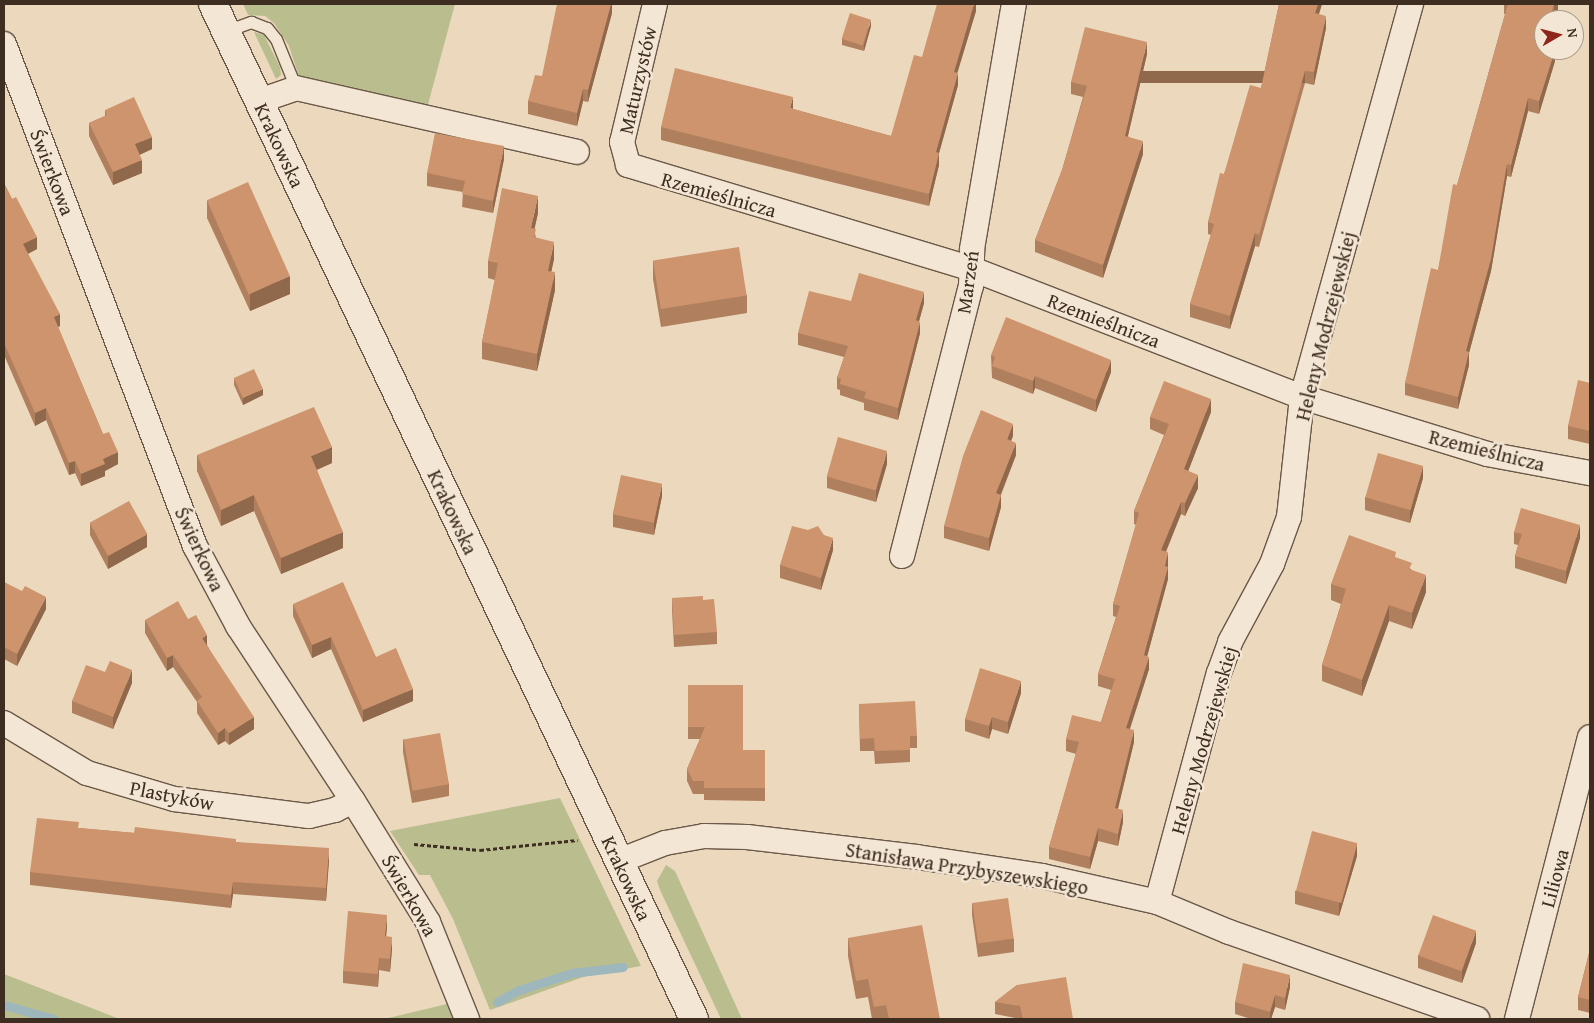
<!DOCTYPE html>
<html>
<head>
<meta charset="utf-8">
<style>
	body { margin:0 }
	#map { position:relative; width:1594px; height:1023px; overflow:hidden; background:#ecd8bd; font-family:"Gentium Book Plus",serif }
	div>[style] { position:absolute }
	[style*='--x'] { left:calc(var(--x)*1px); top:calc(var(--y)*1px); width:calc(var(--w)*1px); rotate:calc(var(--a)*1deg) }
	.green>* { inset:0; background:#babe8f }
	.stream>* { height:9px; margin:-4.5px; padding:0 4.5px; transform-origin:4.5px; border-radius:4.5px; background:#9db7bc }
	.path>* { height:3px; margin-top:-1.5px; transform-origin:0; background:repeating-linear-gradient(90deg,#3e2d21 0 4px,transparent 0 6.5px) }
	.roads { filter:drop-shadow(1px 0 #6a5848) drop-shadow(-1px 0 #6a5848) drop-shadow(0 1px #6a5848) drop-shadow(0 -1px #6a5848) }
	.service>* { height:11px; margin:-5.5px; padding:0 5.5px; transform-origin:5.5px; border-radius:5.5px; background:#f3e6d4 }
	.minor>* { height:24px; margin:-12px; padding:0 12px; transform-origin:12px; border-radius:12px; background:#f3e6d4 }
	.secondary>* { height:28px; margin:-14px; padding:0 14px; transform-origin:14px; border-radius:14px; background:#f3e6d4 }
	.wall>* { inset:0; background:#b07f5e }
	.shaded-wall>* { inset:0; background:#90684c; transform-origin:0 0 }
	.building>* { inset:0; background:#cd946d; transform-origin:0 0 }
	span { translate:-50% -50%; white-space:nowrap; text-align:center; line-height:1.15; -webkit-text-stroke:5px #f3e6d4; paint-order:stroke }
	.street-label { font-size:20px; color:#3e2d21 }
	.frame { position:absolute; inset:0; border:5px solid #3e2d21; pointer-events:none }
	.north { position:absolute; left:1534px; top:10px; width:50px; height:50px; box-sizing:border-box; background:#f3e6d4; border:1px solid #ab9c8c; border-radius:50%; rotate:82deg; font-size:14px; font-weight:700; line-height:20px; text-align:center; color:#3e2d21 }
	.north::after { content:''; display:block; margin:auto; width:18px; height:22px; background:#8f2418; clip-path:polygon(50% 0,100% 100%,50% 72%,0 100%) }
</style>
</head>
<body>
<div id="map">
	<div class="green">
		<div style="clip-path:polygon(243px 4px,455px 4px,426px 112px,299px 77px,289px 46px,274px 23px,265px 16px,248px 15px)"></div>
		<div style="clip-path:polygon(254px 32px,264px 35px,280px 67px,281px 75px,276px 79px)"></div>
		<div style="clip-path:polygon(560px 798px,641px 966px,586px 976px,490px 1010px,453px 919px,430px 875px,419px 875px,390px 831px)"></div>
		<div style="clip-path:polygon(666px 865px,675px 871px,742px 1019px,721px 1019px,660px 890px,657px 881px)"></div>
		<div style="clip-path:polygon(4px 974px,117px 1018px,145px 1019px,4px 1019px)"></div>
		<div style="clip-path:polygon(447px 1004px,453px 1019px,384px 1019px)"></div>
	</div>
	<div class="stream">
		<div style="--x:497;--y:1002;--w:25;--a:-29"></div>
		<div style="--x:519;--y:990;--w:56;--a:-17.8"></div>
		<div style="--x:572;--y:973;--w:51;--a:-6.7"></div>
		<div style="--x:4;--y:1005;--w:52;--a:15.6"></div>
	</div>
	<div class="path">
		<div style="--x:414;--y:844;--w:66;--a:5.2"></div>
		<div style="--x:480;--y:850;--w:98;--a:-5.9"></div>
	</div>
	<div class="roads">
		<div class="service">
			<div style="--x:226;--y:31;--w:27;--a:-20"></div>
			<div style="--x:251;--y:22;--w:17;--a:21"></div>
			<div style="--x:267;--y:28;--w:14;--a:51"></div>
			<div style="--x:276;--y:39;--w:53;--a:67.8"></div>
		</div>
		<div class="minor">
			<div style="--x:655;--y:4;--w:142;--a:103.4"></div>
			<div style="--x:622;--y:142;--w:24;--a:75"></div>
			<div style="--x:628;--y:165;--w:359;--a:16.8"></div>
			<div style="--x:972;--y:269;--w:354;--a:21.2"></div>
			<div style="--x:1302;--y:397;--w:194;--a:17.1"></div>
			<div style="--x:1487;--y:454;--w:105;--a:10.5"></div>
			<div style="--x:4;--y:44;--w:537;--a:69.17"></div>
			<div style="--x:195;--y:546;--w:91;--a:61.7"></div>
			<div style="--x:238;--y:626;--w:209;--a:56.7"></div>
			<div style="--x:353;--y:801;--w:142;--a:58.2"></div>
			<div style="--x:428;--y:922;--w:105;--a:68.1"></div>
			<div style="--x:259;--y:101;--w:39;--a:-19"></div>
			<div style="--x:296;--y:88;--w:288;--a:12.8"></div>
			<div style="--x:902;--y:556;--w:279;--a:-75.7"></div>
			<div style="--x:971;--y:286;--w:37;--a:-88"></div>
			<div style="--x:972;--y:249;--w:249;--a:-80.3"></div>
			<div style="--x:4;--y:723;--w:97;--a:31.1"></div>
			<div style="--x:87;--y:773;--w:91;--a:16.6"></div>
			<div style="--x:174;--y:799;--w:136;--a:7.2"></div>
			<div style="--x:309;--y:816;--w:27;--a:-13"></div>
			<div style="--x:335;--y:810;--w:20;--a:-27"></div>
			<div style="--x:619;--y:861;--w:49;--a:-21.4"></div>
			<div style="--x:665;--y:843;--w:40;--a:-10"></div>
			<div style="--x:704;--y:836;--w:43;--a:1.3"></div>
			<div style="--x:747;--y:837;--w:171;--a:6.7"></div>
			<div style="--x:917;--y:857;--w:126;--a:8.6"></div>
			<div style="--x:1042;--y:876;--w:118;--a:12.7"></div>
			<div style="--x:1157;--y:902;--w:78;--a:22.6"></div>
			<div style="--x:1229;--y:932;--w:263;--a:19.3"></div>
			<div style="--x:1157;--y:902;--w:237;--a:-74.9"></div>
			<div style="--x:1219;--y:673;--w:33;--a:-70"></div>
			<div style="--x:1230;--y:642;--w:89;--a:-61.7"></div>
			<div style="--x:1272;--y:564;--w:50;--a:-70.1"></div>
			<div style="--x:1289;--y:517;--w:121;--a:-83.8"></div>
			<div style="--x:1302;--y:397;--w:408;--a:-74.5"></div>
			<div style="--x:1517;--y:1019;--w:291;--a:-75.5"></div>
		</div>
		<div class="secondary">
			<div style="--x:213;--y:4;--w:1123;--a:64.64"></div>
		</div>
	</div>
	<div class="wall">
		<div style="clip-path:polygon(612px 4px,612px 13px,588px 102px,583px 101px,577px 126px,528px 114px,528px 101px,542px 76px)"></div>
		<div style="clip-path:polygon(976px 4px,976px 11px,957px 73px,958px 85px,939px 153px,939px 165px,929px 206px,661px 140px,661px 127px,793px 109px,891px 136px,922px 57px)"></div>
		<div style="clip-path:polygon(1279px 4px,1322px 4px,1319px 14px,1326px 28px,1314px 85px,1305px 83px,1259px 247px,1255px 246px,1230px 329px,1190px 317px,1190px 304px,1211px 235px,1208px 234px,1208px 222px,1224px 174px,1261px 88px)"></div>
		<div style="clip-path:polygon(1504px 4px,1558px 4px,1553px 20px,1544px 20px,1544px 50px,1555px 61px,1539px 114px,1528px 111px,1511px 177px,1507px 176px,1491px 271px,1469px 353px,1469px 365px,1458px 409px,1405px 395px,1405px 383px,1438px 270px,1457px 185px,1505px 14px,1504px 14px)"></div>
		<div style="clip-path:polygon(871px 26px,864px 51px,842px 45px,842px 39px)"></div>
		<div style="clip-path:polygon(1147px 54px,1128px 136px,1143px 154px,1103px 278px,1035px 252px,1035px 240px,1062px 170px,1083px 97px,1071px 94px,1071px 82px)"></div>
		<div style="clip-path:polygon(105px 110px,152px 149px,139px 155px,142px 173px,113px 185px,89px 136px,89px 123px,105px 116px)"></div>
		<div style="clip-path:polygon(504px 159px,493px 213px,462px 207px,463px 192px,427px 186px,427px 173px)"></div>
		<div style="clip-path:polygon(4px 183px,37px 249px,28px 254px,60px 326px,58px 327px,103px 434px,118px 464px,105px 471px,105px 476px,81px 486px,75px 473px,69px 475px,46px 420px,35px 426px,4px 355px)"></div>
		<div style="clip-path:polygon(207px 200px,290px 294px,250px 311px,207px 218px)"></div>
		<div style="clip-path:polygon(538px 213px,534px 229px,536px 238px,554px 259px,551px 271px,555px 290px,537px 371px,482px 359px,482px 342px,495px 280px,488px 278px,488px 261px)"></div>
		<div style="clip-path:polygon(653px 261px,747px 295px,747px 313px,661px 327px,653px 279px)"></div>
		<div style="clip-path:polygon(851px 301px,924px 303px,919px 321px,920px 333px,898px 420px,864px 410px,864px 403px,840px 395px,840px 390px,837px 389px,837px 378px,844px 357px,798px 345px,798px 333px)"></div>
		<div style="clip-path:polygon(991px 355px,1111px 372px,1096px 412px,1035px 388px,1033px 394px,992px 378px)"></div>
		<div style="clip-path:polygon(234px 378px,263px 395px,243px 405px,234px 385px)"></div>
		<div style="clip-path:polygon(1590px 383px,1590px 444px,1568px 439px,1568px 426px)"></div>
		<div style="clip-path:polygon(1211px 412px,1188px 471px,1198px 488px,1185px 516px,1181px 514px,1166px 552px,1168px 565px,1168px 579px,1147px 656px,1149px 669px,1130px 729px,1134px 742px,1118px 809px,1123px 822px,1118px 846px,1098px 841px,1090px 869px,1049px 859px,1049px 847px,1076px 754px,1066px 751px,1066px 739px,1101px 722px,1111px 690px,1098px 686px,1098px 674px,1116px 617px,1113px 616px,1113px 604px,1136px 525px,1134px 524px,1134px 511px,1164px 435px,1150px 429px,1150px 417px)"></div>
		<div style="clip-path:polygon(1013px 436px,1011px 441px,1016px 455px,1001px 495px,1001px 507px,989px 551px,944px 538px,944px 526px)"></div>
		<div style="clip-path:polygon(197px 455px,332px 463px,317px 470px,343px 548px,281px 574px,254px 511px,221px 526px,197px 471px)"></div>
		<div style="clip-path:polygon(887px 464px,876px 502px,827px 488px,827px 476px)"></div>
		<div style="clip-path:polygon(1423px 478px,1410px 523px,1365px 510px,1365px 497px)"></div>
		<div style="clip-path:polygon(662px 496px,654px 535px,613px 527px,613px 514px)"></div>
		<div style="clip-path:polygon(90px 523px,147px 547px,108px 569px,90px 535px)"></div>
		<div style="clip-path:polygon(1514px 532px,1580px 538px,1566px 584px,1515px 568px,1515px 556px,1518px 545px,1514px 544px)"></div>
		<div style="clip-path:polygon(833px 550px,821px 590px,780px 578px,780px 565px)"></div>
		<div style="clip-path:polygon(1396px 558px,1412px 570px,1426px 592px,1412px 629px,1389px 621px,1362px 696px,1322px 681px,1322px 665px,1341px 604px,1331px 600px,1331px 584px)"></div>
		<div style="clip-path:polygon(4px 582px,46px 609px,17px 666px,4px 659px)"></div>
		<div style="clip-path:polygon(672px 598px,703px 600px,717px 632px,717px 644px,674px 647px,672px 611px)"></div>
		<div style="clip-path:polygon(293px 604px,376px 657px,413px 701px,363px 722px,331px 649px,312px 658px,293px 616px)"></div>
		<div style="clip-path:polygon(188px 619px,207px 645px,254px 729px,229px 745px,225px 741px,218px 745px,197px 713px,197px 702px,173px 667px,167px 671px,145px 633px,145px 620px)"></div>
		<div style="clip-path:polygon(132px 683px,113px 729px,72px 713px,72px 701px)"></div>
		<div style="clip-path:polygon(688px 685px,743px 750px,765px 750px,765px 801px,704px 800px,704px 794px,693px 794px,687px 781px,687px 769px,700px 739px,688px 739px)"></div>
		<div style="clip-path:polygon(1021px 693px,1008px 734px,992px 729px,989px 739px,965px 731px,965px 719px)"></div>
		<div style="clip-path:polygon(859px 704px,917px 736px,917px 748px,910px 748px,910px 762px,875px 764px,874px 751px,860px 751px)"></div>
		<div style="clip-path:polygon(403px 739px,449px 784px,449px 796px,412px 803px,403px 752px)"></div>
		<div style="clip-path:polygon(79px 828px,236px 842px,329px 860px,326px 901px,233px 894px,231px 908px,30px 885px,30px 872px)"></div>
		<div style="clip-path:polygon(1357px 856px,1339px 916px,1295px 904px,1295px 891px)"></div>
		<div style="clip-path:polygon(972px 903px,1014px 939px,1014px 952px,978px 957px,972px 915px)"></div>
		<div style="clip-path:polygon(387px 927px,386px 936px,392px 949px,390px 972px,379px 970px,378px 987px,343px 983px,343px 971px)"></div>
		<div style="clip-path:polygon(848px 938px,940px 1019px,872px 1019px,868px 997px,856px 999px,848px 956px)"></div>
		<div style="clip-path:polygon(1476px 943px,1462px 983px,1418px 968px,1418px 955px)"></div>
		<div style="clip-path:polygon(1590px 949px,1590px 1013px,1578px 1010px,1578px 997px)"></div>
		<div style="clip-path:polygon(1017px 985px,1073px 1019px,1020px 1019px,995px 1014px,995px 1002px)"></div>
		<div style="clip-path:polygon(1290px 987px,1285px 1010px,1275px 1007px,1271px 1019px,1251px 1019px,1235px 1014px,1235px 1002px)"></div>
	</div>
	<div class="shaded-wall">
		<div style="clip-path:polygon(611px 4px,612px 4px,612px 13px,588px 102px,588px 90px)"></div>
		<div style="clip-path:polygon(974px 4px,976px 4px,976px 11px,954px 84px,954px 72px)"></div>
		<div style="clip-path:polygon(1318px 4px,1322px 4px,1315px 26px,1315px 13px)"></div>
		<div style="left:1554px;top:4px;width:4px;height:17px"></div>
		<div style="clip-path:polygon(1326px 16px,1326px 28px,1314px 85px,1314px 72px)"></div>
		<div style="clip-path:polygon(871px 20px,871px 26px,864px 51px,864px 45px)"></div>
		<div style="clip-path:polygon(1147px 42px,1147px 54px,1125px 148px,1125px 136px)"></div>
		<div style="clip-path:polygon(1555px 50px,1555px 61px,1539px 114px,1539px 101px)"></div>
		<div style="left:1305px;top:71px;width:12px;height:170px;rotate:90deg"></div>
		<div style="clip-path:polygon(958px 73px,958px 85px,936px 164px,936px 152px)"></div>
		<div style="clip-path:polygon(583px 89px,583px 101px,577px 126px,577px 113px)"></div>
		<div style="clip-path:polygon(793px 97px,793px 109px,790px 108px)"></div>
		<div style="clip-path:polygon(1528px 98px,1528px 111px,1511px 177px,1511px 165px)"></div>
		<div style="clip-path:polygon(152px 137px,152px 149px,135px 157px,135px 144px)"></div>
		<div style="clip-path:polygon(1143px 141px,1143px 154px,1103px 278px,1103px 265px)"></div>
		<div style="clip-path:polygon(504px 146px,504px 159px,493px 213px,493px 201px)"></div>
		<div style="clip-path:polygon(939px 153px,939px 165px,929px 206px,929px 194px)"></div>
		<div style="clip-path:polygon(142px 160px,142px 173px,113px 185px,113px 172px)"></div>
		<div style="clip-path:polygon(1507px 164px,1507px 176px,1491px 271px,1469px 353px,1469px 365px,1458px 409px,1458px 397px,1466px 351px)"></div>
		<div style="clip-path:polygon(538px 196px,538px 213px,531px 245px,531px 228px)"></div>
		<div style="clip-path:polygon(1255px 233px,1255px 246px,1230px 329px,1230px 316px)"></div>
		<div style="clip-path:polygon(37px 237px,37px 249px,23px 256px,23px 244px)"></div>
		<div style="clip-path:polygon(554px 242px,554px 259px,548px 288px,548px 271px)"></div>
		<div style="clip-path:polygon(555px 272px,555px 290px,537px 371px,537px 354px)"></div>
		<div style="clip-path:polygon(290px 276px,290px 294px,250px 311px,250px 293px)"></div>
		<div style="clip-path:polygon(924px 292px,924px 303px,916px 332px,916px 320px)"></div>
		<div style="clip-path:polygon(60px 314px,60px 326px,54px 329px,54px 317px)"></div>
		<div style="clip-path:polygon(920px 322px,920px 333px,898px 420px,898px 408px)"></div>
		<div style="clip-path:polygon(1111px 360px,1111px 372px,1096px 412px,1096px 400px)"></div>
		<div style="clip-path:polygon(1035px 376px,1035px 388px,1033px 394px,1033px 381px)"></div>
		<div style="clip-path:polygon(263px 389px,263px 395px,243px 405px,243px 398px)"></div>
		<div style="clip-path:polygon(1211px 399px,1211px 412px,1184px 482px,1184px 469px)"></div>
		<div style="clip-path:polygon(46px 408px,46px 420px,35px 426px,35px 413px)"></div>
		<div style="clip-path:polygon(1013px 424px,1013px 436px,1007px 451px,1007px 439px)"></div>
		<div style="clip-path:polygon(1016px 443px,1016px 455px,996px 506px,996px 493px)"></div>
		<div style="clip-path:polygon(332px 447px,332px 463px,311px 472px,311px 456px)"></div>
		<div style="clip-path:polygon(887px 451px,887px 464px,876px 502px,876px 490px)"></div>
		<div style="clip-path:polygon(118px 452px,118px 464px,105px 471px,105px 476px,81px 486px,81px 474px,103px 459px)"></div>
		<div style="clip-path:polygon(75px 461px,75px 473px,69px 475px,69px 463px)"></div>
		<div style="clip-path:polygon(1423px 466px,1423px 478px,1410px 523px,1410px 510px)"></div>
		<div style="clip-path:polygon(1198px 475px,1198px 488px,1185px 516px,1185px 503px)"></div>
		<div style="clip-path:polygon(662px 484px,662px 496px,654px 535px,654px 523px)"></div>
		<div style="clip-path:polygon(254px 495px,254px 511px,221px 526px,221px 510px)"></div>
		<div style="clip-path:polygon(1001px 495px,1001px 507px,989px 551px,989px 538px)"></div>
		<div style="clip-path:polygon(1181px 502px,1181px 514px,1161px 563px,1161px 550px)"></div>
		<div style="clip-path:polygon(1580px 525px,1580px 538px,1566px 584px,1566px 571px)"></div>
		<div style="clip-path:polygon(343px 532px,343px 548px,281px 574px,281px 558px)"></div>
		<div style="clip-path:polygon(147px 534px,147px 547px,108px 569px,108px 556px)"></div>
		<div style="clip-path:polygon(833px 538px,833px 550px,821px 590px,821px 578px)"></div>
		<div style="clip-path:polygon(1168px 552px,1168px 579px,1144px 668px,1144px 655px)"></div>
		<div style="clip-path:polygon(1426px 575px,1426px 592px,1412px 629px,1412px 613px)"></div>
		<div style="clip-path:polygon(46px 597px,46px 609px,17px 666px,17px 654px)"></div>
		<div style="clip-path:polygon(1389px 605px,1389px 621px,1362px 696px,1362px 680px)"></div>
		<div style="clip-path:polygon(207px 635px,207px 647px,202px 638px)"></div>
		<div style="clip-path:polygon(331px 637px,331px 649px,312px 658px,312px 645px)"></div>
		<div style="clip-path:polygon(173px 655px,173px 667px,167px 671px,167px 658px)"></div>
		<div style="clip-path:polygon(1149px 657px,1149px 669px,1126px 740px,1126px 728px)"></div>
		<div style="clip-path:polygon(132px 670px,132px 683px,113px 729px,113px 717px)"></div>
		<div style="clip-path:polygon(1021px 681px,1021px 693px,1008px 734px,1008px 722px)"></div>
		<div style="clip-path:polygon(413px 689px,413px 701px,363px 722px,363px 710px)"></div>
		<div style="clip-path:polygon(254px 717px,254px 729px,229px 745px,229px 733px)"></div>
		<div style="clip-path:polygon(992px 717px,992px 729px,989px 739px,989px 726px)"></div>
		<div style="clip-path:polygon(225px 728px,225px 741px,218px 745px,218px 733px)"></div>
		<div style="clip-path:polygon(1134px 730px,1134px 742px,1115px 820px,1115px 808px)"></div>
		<div style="clip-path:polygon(1123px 810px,1123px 822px,1118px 846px,1118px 834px)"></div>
		<div style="clip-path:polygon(1098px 828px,1098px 841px,1090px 869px,1090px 857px)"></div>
		<div style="clip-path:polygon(1357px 843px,1357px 856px,1339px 916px,1339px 904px)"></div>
		<div style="clip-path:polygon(329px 848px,329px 860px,326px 901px,326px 888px)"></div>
		<div style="clip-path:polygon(233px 882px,233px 894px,231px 908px,231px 895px)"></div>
		<div style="clip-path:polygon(387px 915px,387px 927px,385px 948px,385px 936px)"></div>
		<div style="clip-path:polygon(1476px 931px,1476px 943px,1462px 983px,1462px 971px)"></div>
		<div style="clip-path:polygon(392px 937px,392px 949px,390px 972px,390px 959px)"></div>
		<div style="clip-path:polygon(379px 958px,379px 970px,378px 987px,378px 974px)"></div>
		<div style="clip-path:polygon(1290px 975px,1290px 987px,1285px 1010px,1285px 998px)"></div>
		<div style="clip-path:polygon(1275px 995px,1275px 1007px,1271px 1019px,1270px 1019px,1270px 1012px)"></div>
	</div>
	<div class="building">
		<div style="clip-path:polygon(557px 4px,611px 4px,588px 90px,583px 89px,577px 113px,528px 101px,535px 75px,542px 76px)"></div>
		<div style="clip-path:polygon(937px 4px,974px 4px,954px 72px,958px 73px,936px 152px,939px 153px,929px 194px,661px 127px,675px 68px,793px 97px,790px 108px,891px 136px,914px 55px,922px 57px)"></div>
		<div style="clip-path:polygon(1279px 4px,1318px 4px,1315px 13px,1326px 16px,1314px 72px,1305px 71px,1259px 235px,1255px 233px,1230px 316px,1190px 304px,1214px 224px,1208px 222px,1220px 173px,1224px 174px,1250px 85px,1261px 88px)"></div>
		<div style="clip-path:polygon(1508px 4px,1554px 4px,1549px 20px,1544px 20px,1544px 37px,1541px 45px,1544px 46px,1544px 50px,1555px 50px,1539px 101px,1528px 98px,1511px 165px,1507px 164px,1491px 259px,1466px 351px,1469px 352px,1458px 397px,1405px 383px,1431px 268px,1438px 270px,1453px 184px,1457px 185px)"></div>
		<div style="left:850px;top:13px;width:22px;height:27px;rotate:18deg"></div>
		<div style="clip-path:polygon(1085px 27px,1147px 42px,1125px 136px,1143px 141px,1103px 265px,1035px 240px,1062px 170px,1087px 86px,1071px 82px)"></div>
		<div style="clip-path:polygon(134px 97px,152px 137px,135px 144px,142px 160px,113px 172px,89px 123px,107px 115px,105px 110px)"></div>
		<div style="clip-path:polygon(435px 133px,504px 146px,493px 201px,462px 194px,465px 181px,427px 173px)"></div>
		<div style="left:248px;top:182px;width:103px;height:45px;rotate:66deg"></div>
		<div style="clip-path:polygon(4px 183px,12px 199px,16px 197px,37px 237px,23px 244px,60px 314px,54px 317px,103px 434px,109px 432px,118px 452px,103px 459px,105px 464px,81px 474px,75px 461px,69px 463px,46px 408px,35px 413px,4px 343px)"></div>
		<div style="clip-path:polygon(502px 188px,538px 196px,531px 228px,536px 229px,534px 237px,554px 242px,548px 271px,555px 272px,537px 354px,482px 342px,498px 263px,488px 261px)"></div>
		<div style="left:739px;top:247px;width:49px;height:87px;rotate:81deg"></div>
		<div style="clip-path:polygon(859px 273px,924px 292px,916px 320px,920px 322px,898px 408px,864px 398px,866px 392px,840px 384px,841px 379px,837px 378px,848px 346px,798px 333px,809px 291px,851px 301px)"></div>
		<div style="clip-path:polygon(1006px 317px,1111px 360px,1096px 400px,1035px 376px,1033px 381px,992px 366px,995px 357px,991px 355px)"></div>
		<div style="left:254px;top:369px;width:22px;height:22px;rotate:66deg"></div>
		<div style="clip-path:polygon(1578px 380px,1590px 383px,1590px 431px,1568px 426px)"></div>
		<div style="clip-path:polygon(1164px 381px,1211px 399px,1184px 469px,1198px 475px,1185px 503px,1181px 502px,1161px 550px,1168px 552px,1165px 566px,1168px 567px,1144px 655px,1149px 657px,1126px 728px,1134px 730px,1115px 808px,1123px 810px,1118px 834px,1098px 828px,1090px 857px,1049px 847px,1079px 742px,1066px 739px,1072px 715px,1101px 722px,1115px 679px,1098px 674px,1120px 606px,1113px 604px,1139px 513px,1134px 511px,1169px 424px,1150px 417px)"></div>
		<div style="clip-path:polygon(314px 407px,332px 447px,311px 456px,343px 532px,281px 558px,254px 495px,221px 510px,197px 455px)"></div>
		<div style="clip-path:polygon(981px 410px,1013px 424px,1007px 439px,1016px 443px,996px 493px,1001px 495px,989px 538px,944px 526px,963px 456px)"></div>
		<div style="left:838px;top:437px;width:51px;height:41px;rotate:16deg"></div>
		<div style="left:1378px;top:453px;width:47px;height:46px;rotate:16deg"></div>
		<div style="left:621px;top:475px;width:42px;height:40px;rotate:12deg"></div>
		<div style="left:129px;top:501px;width:38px;height:45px;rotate:61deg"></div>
		<div style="clip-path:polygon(1521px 508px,1580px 525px,1566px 571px,1515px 556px,1522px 534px,1514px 532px)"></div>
		<div style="clip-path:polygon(792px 526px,808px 530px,818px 526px,824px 535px,833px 538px,821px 578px,780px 565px)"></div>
		<div style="clip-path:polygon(1349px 535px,1396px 552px,1395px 557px,1412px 563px,1409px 569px,1426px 575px,1412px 613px,1389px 605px,1362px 680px,1322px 665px,1346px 589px,1331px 584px)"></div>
		<div style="clip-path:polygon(4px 582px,22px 591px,25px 586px,46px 597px,17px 654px,4px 647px)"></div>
		<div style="clip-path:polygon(343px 582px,376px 657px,396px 648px,413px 689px,363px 710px,331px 637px,312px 645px,293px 604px)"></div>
		<div style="clip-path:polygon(703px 596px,703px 600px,714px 599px,717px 632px,674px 635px,672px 598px)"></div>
		<div style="clip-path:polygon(178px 601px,188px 619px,196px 615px,207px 635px,202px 638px,254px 717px,229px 733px,225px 728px,218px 733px,197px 701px,202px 697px,173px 655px,167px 658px,145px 620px)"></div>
		<div style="clip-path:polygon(110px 661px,132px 670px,113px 717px,72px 701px,86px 665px,105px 672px)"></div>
		<div style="clip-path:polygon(980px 668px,1021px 681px,1008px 722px,992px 717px,989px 726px,965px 719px)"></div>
		<div style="clip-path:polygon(688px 685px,743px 685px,743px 750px,765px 750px,765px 788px,704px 788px,704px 781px,693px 781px,687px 769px,705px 727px,688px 727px)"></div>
		<div style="clip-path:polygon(915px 701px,917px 736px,910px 736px,910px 750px,875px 751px,874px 738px,860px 739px,859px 704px)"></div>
		<div style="left:440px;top:733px;width:52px;height:37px;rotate:80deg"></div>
		<div style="clip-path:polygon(37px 818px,79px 822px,78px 828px,134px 833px,135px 827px,236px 839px,236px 842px,329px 848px,326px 888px,233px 882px,231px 895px,30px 872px)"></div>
		<div style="left:1312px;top:831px;width:47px;height:62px;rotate:15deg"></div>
		<div style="left:1008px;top:898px;width:41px;height:36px;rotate:82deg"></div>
		<div style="clip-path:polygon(348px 911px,387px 915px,385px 936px,392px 937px,390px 959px,379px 958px,378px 974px,343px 971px)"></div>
		<div style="left:1433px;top:915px;width:46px;height:43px;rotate:20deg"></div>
		<div style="clip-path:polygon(922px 925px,940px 1019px,889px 1019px,886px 1005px,874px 1007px,868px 979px,856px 981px,848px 938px)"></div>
		<div style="clip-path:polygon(1590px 949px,1590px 1000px,1578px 997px)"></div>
		<div style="clip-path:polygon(1243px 963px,1290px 975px,1285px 998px,1275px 995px,1270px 1012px,1235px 1002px)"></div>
		<div style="clip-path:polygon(1066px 977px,1073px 1019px,1023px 1019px,1020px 1006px,995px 1002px,1017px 985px)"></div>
	</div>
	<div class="street-label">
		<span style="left:637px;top:80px;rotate:-77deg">Maturzystów</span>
		<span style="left:280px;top:145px;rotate:65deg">Krakowska</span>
		<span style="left:53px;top:172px;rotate:69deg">Świerkowa</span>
		<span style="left:719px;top:194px;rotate:16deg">Rzemieślnicza</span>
		<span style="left:967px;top:282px;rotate:-82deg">Marzeń</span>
		<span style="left:1104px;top:320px;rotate:21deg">Rzemieślnicza</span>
		<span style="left:1325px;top:326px;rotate:-76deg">Heleny Modrzejewskiej</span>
		<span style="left:1487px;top:450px;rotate:14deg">Rzemieślnicza</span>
		<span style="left:453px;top:512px;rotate:65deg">Krakowska</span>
		<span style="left:200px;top:549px;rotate:65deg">Świerkowa</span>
		<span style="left:1203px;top:740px;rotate:-74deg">Heleny Modrzejewskiej</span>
		<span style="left:172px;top:795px;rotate:11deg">Plastyków</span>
		<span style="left:967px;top:868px;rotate:9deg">Stanisława Przybyszewskiego</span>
		<span style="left:627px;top:878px;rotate:65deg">Krakowska</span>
		<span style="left:1554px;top:878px;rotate:-75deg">Liliowa</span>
		<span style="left:410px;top:895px;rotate:60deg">Świerkowa</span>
	</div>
	<div class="frame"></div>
	<div class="north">N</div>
</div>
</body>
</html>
